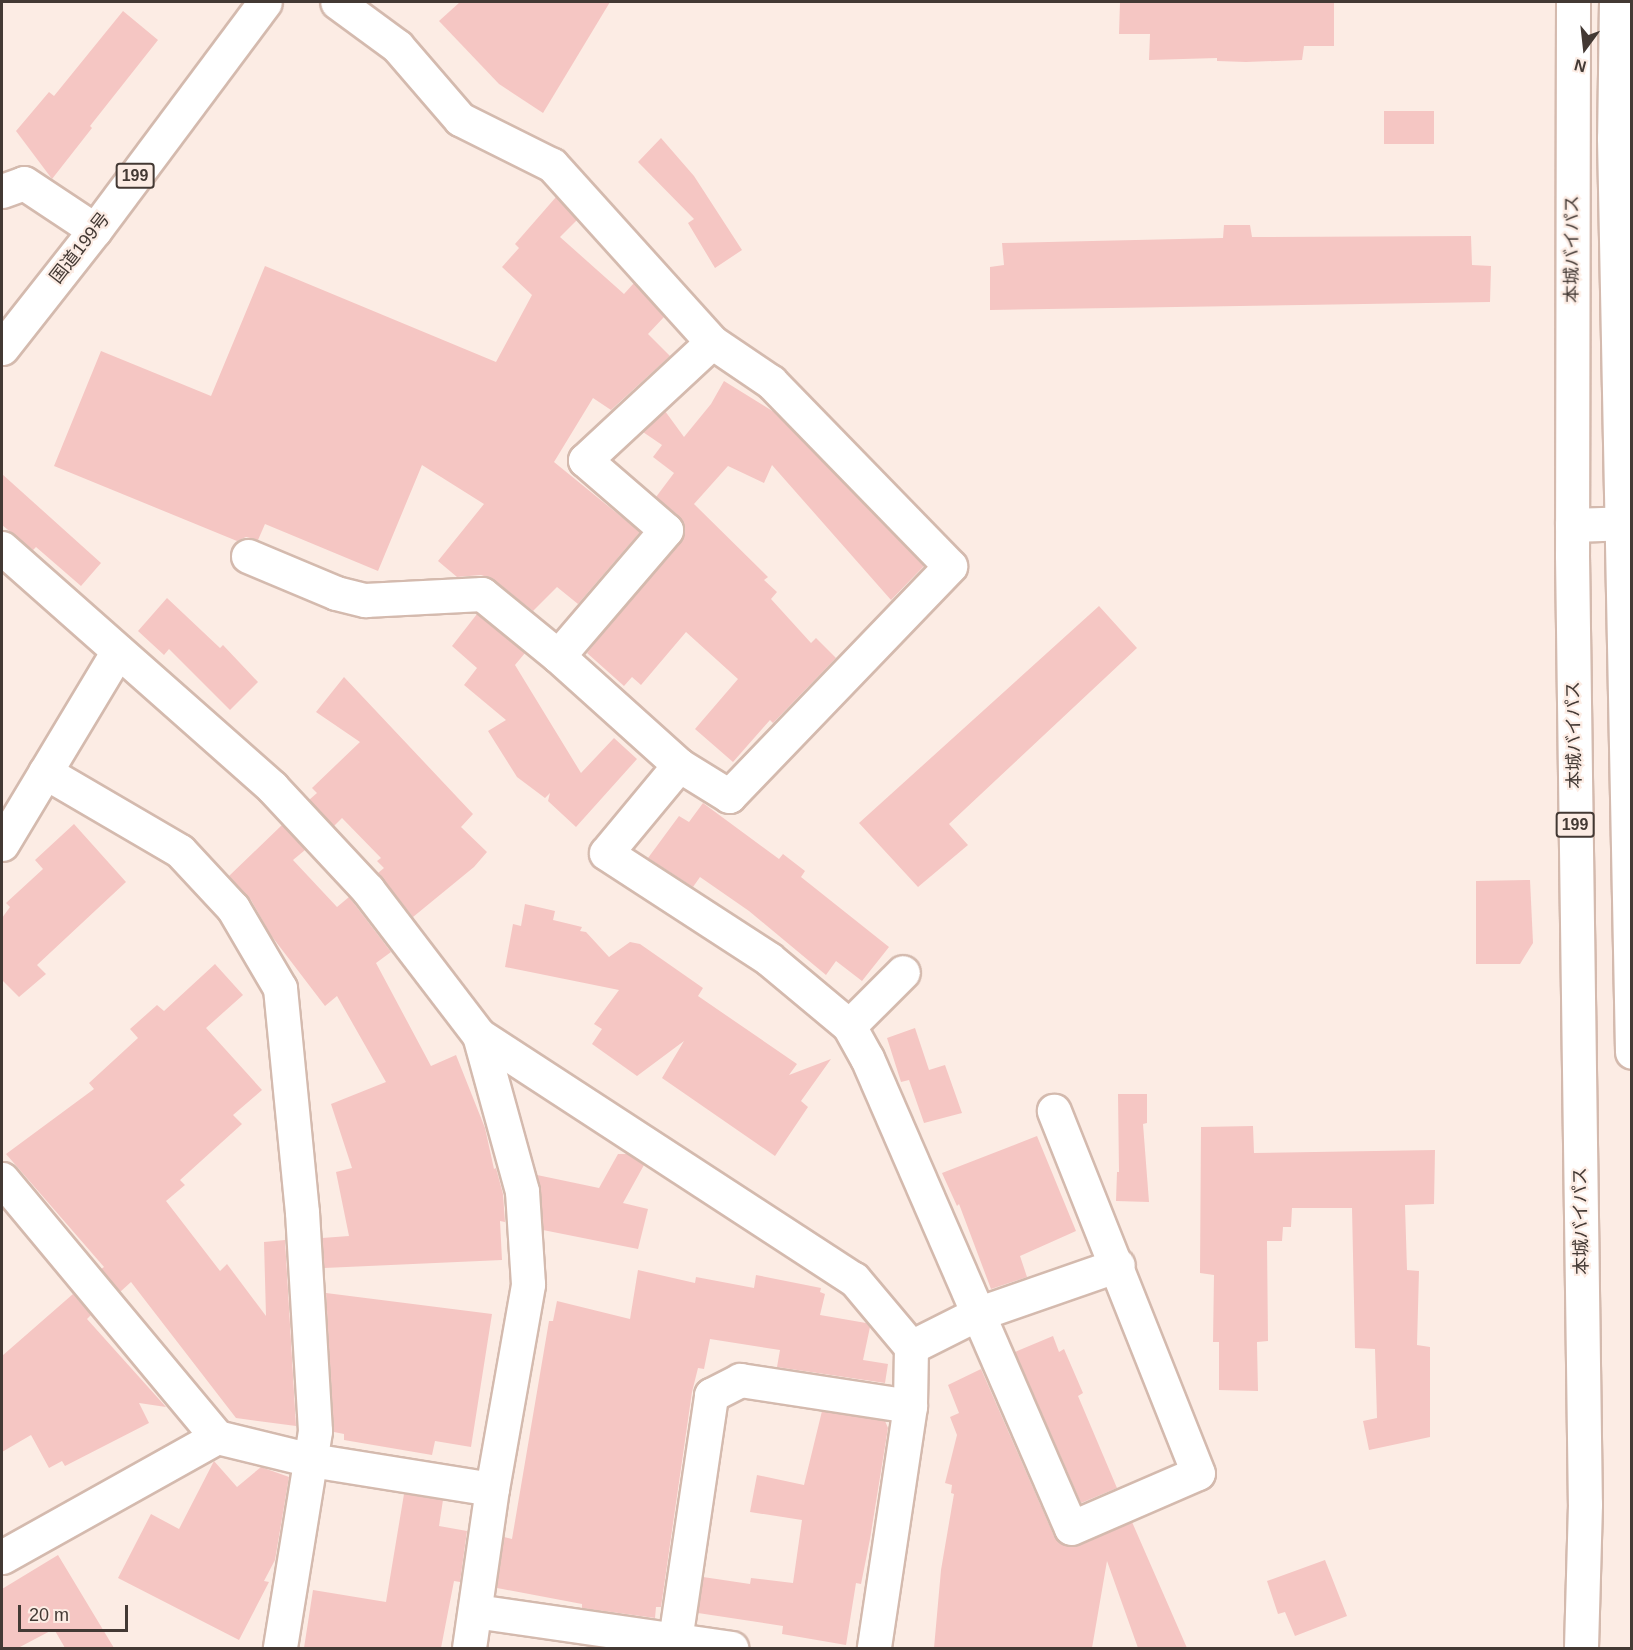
<!DOCTYPE html>
<html>
<head>
<meta charset="utf-8">
<style>
	body { margin:0 }
	#map { position:relative; width:1633px; height:1650px; overflow:hidden; background:#fcece4; font-family:Helvetica,"Noto Sans JP",sans-serif }
	div>[style] { position:absolute }
	[style*='--x'] { left:calc(var(--x)*1px); top:calc(var(--y)*1px); width:calc(var(--w)*1px); rotate:calc(var(--a)*1deg) }
	.building>* { inset:0; background:#f5c6c3; transform-origin:0 0 }
	.roads { filter:drop-shadow(2px 0 #d4baae) drop-shadow(-2px 0 #d4baae) drop-shadow(0 2px #d4baae) drop-shadow(0 -2px #d4baae) }
	.minor>* { height:33px; margin:-16.5px; padding:0 16.5px; transform-origin:16.5px; border-radius:16.5px; background:#fff }
	.highway>* { height:33px; margin:-16.5px; padding:0 16.5px; transform-origin:16.5px; border-radius:16.5px; background:#fff }
	span { translate:-50% -50%; white-space:nowrap; text-align:center; line-height:1.15; -webkit-text-stroke:4.5px #fcece4; paint-order:stroke }
	.shield-label span { padding:2px 4px; background:#fcece4; border:2px solid; border-radius:4px; -webkit-text-stroke-width:0 }
	.shield-label { font-size:16px; color:#433934; font-weight:700 }
	.street-label { font-size:18px; color:#433934 }
	.frame { position:absolute; inset:0; border:3px solid #433934; pointer-events:none }
	.north { position:absolute; left:1555px; top:18px; width:60px; height:60px; -webkit-text-stroke:4px #fcece4; paint-order:stroke; rotate:195deg; font-size:16px; font-weight:700; line-height:24px; text-align:center; color:#433934 }
	.north::after { content:''; display:block; margin:auto; width:21px; height:27px; background:#433934; clip-path:polygon(50% 0,100% 100%,50% 72%,0 100%) }
	.scale { position:absolute; left:18px; top:1605px; width:110px; height:27px; box-sizing:border-box; border:3px solid #433934; border-top:0; padding-left:8px; font-size:18px; line-height:21px; white-space:nowrap; color:#433934; -webkit-text-stroke:4px #fcece4; paint-order:stroke }
</style>
</head>
<body>
<div id="map">
	<div class="building">
		<div style="clip-path:polygon(460px 2px,610px 2px,543px 113px,499px 84px,439px 21px)"></div>
		<div style="clip-path:polygon(1120px 2px,1334px 2px,1334px 46px,1304px 46px,1302px 60px,1246px 62px,1217px 61px,1217px 58px,1149px 60px,1150px 34px,1119px 34px)"></div>
		<div style="clip-path:polygon(123px 11px,158px 40px,90px 126px,92px 128px,52px 179px,16px 131px,49px 92px,54px 96px)"></div>
		<div style="left:1384px;top:111px;width:50px;height:33px"></div>
		<div style="clip-path:polygon(661px 138px,694px 176px,742px 250px,715px 268px,688px 223px,694px 219px,638px 162px)"></div>
		<div style="clip-path:polygon(556px 197px,577px 220px,560px 237px,624px 294px,634px 283px,664px 317px,648px 334px,670px 356px,611px 410px,593px 398px,554px 462px,640px 532px,578px 604px,557px 587px,533px 611px,493px 579px,481px 575px,457px 577px,438px 561px,484px 504px,422px 465px,378px 571px,265px 524px,258px 540px,246px 537px,237px 541px,54px 466px,101px 351px,211px 396px,265px 266px,496px 362px,532px 295px,502px 267px,519px 248px,515px 244px)"></div>
		<div style="clip-path:polygon(1224px 225px,1250px 225px,1252px 237px,1471px 236px,1472px 265px,1491px 266px,1490px 302px,990px 310px,990px 267px,1004px 265px,1002px 243px,1223px 238px)"></div>
		<div style="clip-path:polygon(724px 381px,774px 412px,924px 566px,891px 600px,772px 465px,764px 483px,728px 466px,694px 504px,768px 577px,764px 580px,777px 592px,771px 599px,811px 643px,816px 638px,836px 658px,773px 723px,770px 720px,733px 762px,695px 729px,738px 679px,686px 632px,641px 685px,632px 677px,624px 686px,587px 653px,684px 534px,684px 524px,679px 516px,656px 497px,674px 473px,653px 457px,662px 445px,643px 432px,665px 411px,684px 437px,711px 404px)"></div>
		<div style="clip-path:polygon(2px 474px,101px 563px,81px 586px,36px 547px,33px 550px,2px 525px)"></div>
		<div style="clip-path:polygon(167px 598px,220px 648px,223px 645px,258px 682px,230px 710px,169px 649px,164px 655px,138px 631px)"></div>
		<div style="clip-path:polygon(1099px 606px,1137px 648px,949px 824px,968px 845px,918px 887px,859px 823px)"></div>
		<div style="clip-path:polygon(477px 614px,525px 653px,515px 665px,581px 773px,614px 738px,637px 759px,576px 827px,548px 801px,550px 793px,545px 798px,517px 777px,488px 731px,506px 720px,464px 685px,477px 668px,452px 646px)"></div>
		<div style="clip-path:polygon(344px 677px,473px 814px,461px 827px,487px 852px,474px 867px,413px 917px,378px 873px,384px 868px,377px 861px,381px 858px,342px 818px,334px 826px,309px 800px,317px 793px,312px 788px,360px 742px,316px 712px)"></div>
		<div style="clip-path:polygon(703px 803px,779px 859px,783px 854px,805px 871px,801px 877px,889px 947px,862px 981px,836px 961px,826px 975px,749px 911px,700px 877px,693px 887px,648px 858px,679px 816px,689px 822px)"></div>
		<div style="clip-path:polygon(74px 824px,126px 882px,37px 965px,46px 974px,19px 997px,2px 980px,2px 918px,10px 907px,6px 903px,43px 869px,35px 860px)"></div>
		<div style="clip-path:polygon(282px 825px,305px 850px,293px 860px,337px 907px,349px 897px,391px 952px,376px 963px,431px 1066px,456px 1055px,485px 1128px,494px 1169px,496px 1168px,503px 1194px,505px 1222px,500px 1221px,502px 1260px,324px 1268px,322px 1238px,349px 1236px,336px 1172px,352px 1168px,331px 1104px,386px 1082px,337px 996px,325px 1006px,270px 934px,251px 900px,229px 876px)"></div>
		<div style="clip-path:polygon(1530px 880px,1533px 943px,1520px 964px,1476px 964px,1476px 881px)"></div>
		<div style="clip-path:polygon(525px 904px,555px 911px,553px 920px,582px 927px,580px 931px,586px 932px,609px 957px,630px 942px,640px 944px,703px 988px,698px 996px,797px 1064px,789px 1075px,831px 1059px,801px 1101px,808px 1107px,775px 1156px,662px 1078px,684px 1041px,637px 1076px,592px 1044px,602px 1029px,594px 1024px,619px 990px,505px 967px,513px 924px,521px 926px)"></div>
		<div style="clip-path:polygon(215px 964px,243px 995px,206px 1028px,262px 1090px,233px 1115px,242px 1124px,180px 1180px,185px 1185px,166px 1201px,220px 1271px,227px 1264px,266px 1316px,264px 1242px,285px 1240px,296px 1426px,236px 1418px,131px 1282px,120px 1292px,101px 1269px,104px 1267px,6px 1154px,94px 1089px,89px 1083px,138px 1038px,130px 1029px,157px 1005px,164px 1011px)"></div>
		<div style="clip-path:polygon(915px 1028px,929px 1070px,945px 1065px,962px 1113px,924px 1123px,909px 1080px,901px 1082px,887px 1038px)"></div>
		<div style="clip-path:polygon(1118px 1094px,1147px 1094px,1147px 1123px,1143px 1124px,1149px 1202px,1116px 1201px,1117px 1172px,1119px 1172px)"></div>
		<div style="clip-path:polygon(1253px 1126px,1254px 1153px,1435px 1150px,1434px 1204px,1405px 1205px,1407px 1270px,1419px 1271px,1417px 1345px,1430px 1347px,1430px 1437px,1369px 1450px,1363px 1421px,1377px 1418px,1375px 1349px,1355px 1348px,1352px 1208px,1292px 1208px,1291px 1227px,1283px 1227px,1282px 1241px,1267px 1241px,1268px 1341px,1257px 1342px,1258px 1391px,1219px 1390px,1219px 1342px,1213px 1342px,1214px 1275px,1200px 1273px,1201px 1127px)"></div>
		<div style="clip-path:polygon(1037px 1136px,1076px 1231px,1020px 1256px,1027px 1277px,991px 1289px,959px 1204px,957px 1206px,942px 1173px)"></div>
		<div style="clip-path:polygon(618px 1154px,628px 1154px,644px 1165px,623px 1203px,648px 1209px,638px 1249px,543px 1230px,537px 1175px,599px 1188px)"></div>
		<div style="clip-path:polygon(638px 1270px,695px 1283px,696px 1277px,754px 1288px,756px 1275px,821px 1288px,820px 1292px,825px 1294px,820px 1315px,866px 1323px,870px 1327px,863px 1360px,888px 1364px,885px 1383px,777px 1367px,780px 1350px,710px 1339px,704px 1369px,698px 1368px,692px 1392px,661px 1607px,656px 1607px,655px 1618px,582px 1608px,582px 1604px,497px 1588px,504px 1537px,512px 1539px,549px 1321px,553px 1321px,557px 1301px,630px 1319px)"></div>
		<div style="clip-path:polygon(326px 1293px,492px 1314px,471px 1447px,435px 1441px,432px 1455px,344px 1440px,344px 1434px,334px 1432px)"></div>
		<div style="clip-path:polygon(73px 1294px,91px 1315px,87px 1319px,166px 1407px,139px 1403px,149px 1423px,65px 1466px,62px 1461px,49px 1468px,31px 1435px,2px 1452px,2px 1356px)"></div>
		<div style="clip-path:polygon(1053px 1336px,1059px 1352px,1064px 1349px,1083px 1393px,1078px 1396px,1117px 1488px,1081px 1503px,1015px 1352px)"></div>
		<div style="clip-path:polygon(981px 1369px,1054px 1536px,1059px 1543px,1068px 1546px,1078px 1545px,1132px 1522px,1187px 1648px,1138px 1648px,1107px 1561px,1092px 1648px,934px 1648px,941px 1570px,954px 1494px,951px 1493px,952px 1485px,945px 1483px,957px 1435px,950px 1417px,959px 1413px,948px 1385px)"></div>
		<div style="clip-path:polygon(822px 1411px,885px 1421px,888px 1428px,870px 1539px,861px 1584px,856px 1583px,846px 1645px,782px 1634px,783px 1626px,698px 1613px,703px 1577px,750px 1584px,751px 1578px,793px 1583px,802px 1520px,750px 1512px,757px 1475px,804px 1485px)"></div>
		<div style="clip-path:polygon(214px 1461px,237px 1487px,261px 1467px,289px 1477px,275px 1560px,264px 1581px,269px 1582px,239px 1640px,118px 1578px,151px 1514px,179px 1529px)"></div>
		<div style="clip-path:polygon(404px 1494px,443px 1500px,439px 1526px,467px 1531px,460px 1582px,454px 1581px,441px 1648px,304px 1648px,313px 1590px,386px 1602px)"></div>
		<div style="clip-path:polygon(58px 1555px,114px 1648px,65px 1648px,54px 1629px,18px 1648px,2px 1648px,2px 1589px)"></div>
		<div style="clip-path:polygon(1325px 1560px,1347px 1616px,1295px 1636px,1285px 1612px,1278px 1614px,1267px 1581px)"></div>
	</div>
	<div class="roads">
		<div class="minor">
			<div style="--x:2;--y:191;--w:23;--a:-20"></div>
			<div style="--x:24;--y:183;--w:85;--a:33.5"></div>
			<div style="--x:1572;--y:525;--w:60;--a:-1.9"></div>
			<div style="--x:2;--y:548;--w:361;--a:41.5"></div>
			<div style="--x:272;--y:787;--w:141;--a:47"></div>
			<div style="--x:368;--y:890;--w:183;--a:52.6"></div>
			<div style="--x:479;--y:1035;--w:447;--a:33.1"></div>
			<div style="--x:854;--y:1279;--w:89;--a:50"></div>
			<div style="--x:911;--y:1347;--w:59;--a:91"></div>
			<div style="--x:910;--y:1406;--w:245;--a:98.5"></div>
			<div style="--x:248;--y:556;--w:95;--a:22.8"></div>
			<div style="--x:336;--y:593;--w:30;--a:14"></div>
			<div style="--x:365;--y:600;--w:117;--a:-2.9"></div>
			<div style="--x:482;--y:594;--w:98;--a:39.2"></div>
			<div style="--x:558;--y:656;--w:163;--a:42"></div>
			<div style="--x:679;--y:765;--w:59;--a:31.8"></div>
			<div style="--x:729;--y:796;--w:319;--a:-46.1"></div>
			<div style="--x:950;--y:566;--w:257;--a:-134.2"></div>
			<div style="--x:771;--y:382;--w:71;--a:-145.9"></div>
			<div style="--x:712;--y:342;--w:239;--a:-132.1"></div>
			<div style="--x:552;--y:165;--w:103;--a:-153.4"></div>
			<div style="--x:460;--y:119;--w:96;--a:-130.8"></div>
			<div style="--x:397;--y:46;--w:74;--a:-143.7"></div>
			<div style="--x:558;--y:656;--w:166;--a:-49.4"></div>
			<div style="--x:666;--y:530;--w:107;--a:-139.2"></div>
			<div style="--x:585;--y:460;--w:173;--a:-42.9"></div>
			<div style="--x:679;--y:765;--w:114;--a:129.7"></div>
			<div style="--x:606;--y:853;--w:194;--a:33"></div>
			<div style="--x:769;--y:959;--w:104;--a:39.9"></div>
			<div style="--x:849;--y:1026;--w:37;--a:61"></div>
			<div style="--x:867;--y:1058;--w:512;--a:66.54"></div>
			<div style="--x:1071;--y:1528;--w:138;--a:-23.4"></div>
			<div style="--x:1198;--y:1473;--w:390;--a:-111.7"></div>
			<div style="--x:45;--y:772;--w:156;--a:30.3"></div>
			<div style="--x:180;--y:851;--w:78;--a:47.1"></div>
			<div style="--x:233;--y:908;--w:93;--a:59.6"></div>
			<div style="--x:280;--y:988;--w:225;--a:84.4"></div>
			<div style="--x:302;--y:1212;--w:219;--a:86.6"></div>
			<div style="--x:315;--y:1431;--w:220;--a:99.2"></div>
			<div style="--x:2;--y:844;--w:225;--a:-59"></div>
			<div style="--x:849;--y:1026;--w:76;--a:-45"></div>
			<div style="--x:2;--y:1179;--w:336;--a:50.2"></div>
			<div style="--x:911;--y:1347;--w:74;--a:-26.6"></div>
			<div style="--x:977;--y:1314;--w:149;--a:-19.2"></div>
			<div style="--x:2;--y:1557;--w:246;--a:-29.2"></div>
			<div style="--x:217;--y:1437;--w:97;--a:13.7"></div>
			<div style="--x:311;--y:1460;--w:183;--a:9.1"></div>
			<div style="--x:475;--y:1611;--w:259;--a:8.2"></div>
			<div style="--x:675;--y:1640;--w:248;--a:-81.6"></div>
			<div style="--x:711;--y:1395;--w:33;--a:-27"></div>
			<div style="--x:740;--y:1380;--w:172;--a:8.7"></div>
			<div style="--x:469;--y:1648;--w:161;--a:-81.8"></div>
			<div style="--x:492;--y:1489;--w:208;--a:-80"></div>
			<div style="--x:528;--y:1284;--w:93;--a:-93.7"></div>
			<div style="--x:522;--y:1191;--w:162;--a:-105.4"></div>
		</div>
		<div class="highway">
			<div style="--x:1573;--y:2;--w:553;--a:90.1"></div>
			<div style="--x:1572;--y:555;--w:949;--a:89.22"></div>
			<div style="--x:1585;--y:1504;--w:144;--a:91.6"></div>
			<div style="--x:1616;--y:2;--w:136;--a:90.8"></div>
			<div style="--x:1614;--y:138;--w:914;--a:88.87"></div>
			<div style="--x:2;--y:348;--w:150;--a:-51.8"></div>
			<div style="--x:95;--y:230;--w:284;--a:-53.3"></div>
		</div>
	</div>
	<div class="shield-label">
		<span style="left:135px;top:176px">199</span>
		<span style="left:1575px;top:825px">199</span>
	</div>
	<div class="street-label">
		<span style="left:80px;top:248px;rotate:-52deg">国道199号</span>
		<span style="left:1572px;top:249px;rotate:-90deg">本城バイパス</span>
		<span style="left:1574px;top:735px;rotate:-91deg">本城バイパス</span>
		<span style="left:1581px;top:1221px;rotate:-91deg">本城バイパス</span>
	</div>
	<div class="frame"></div>
	<div class="north">N</div>
	<div class="scale">20 m</div>
</div>
</body>
</html>
